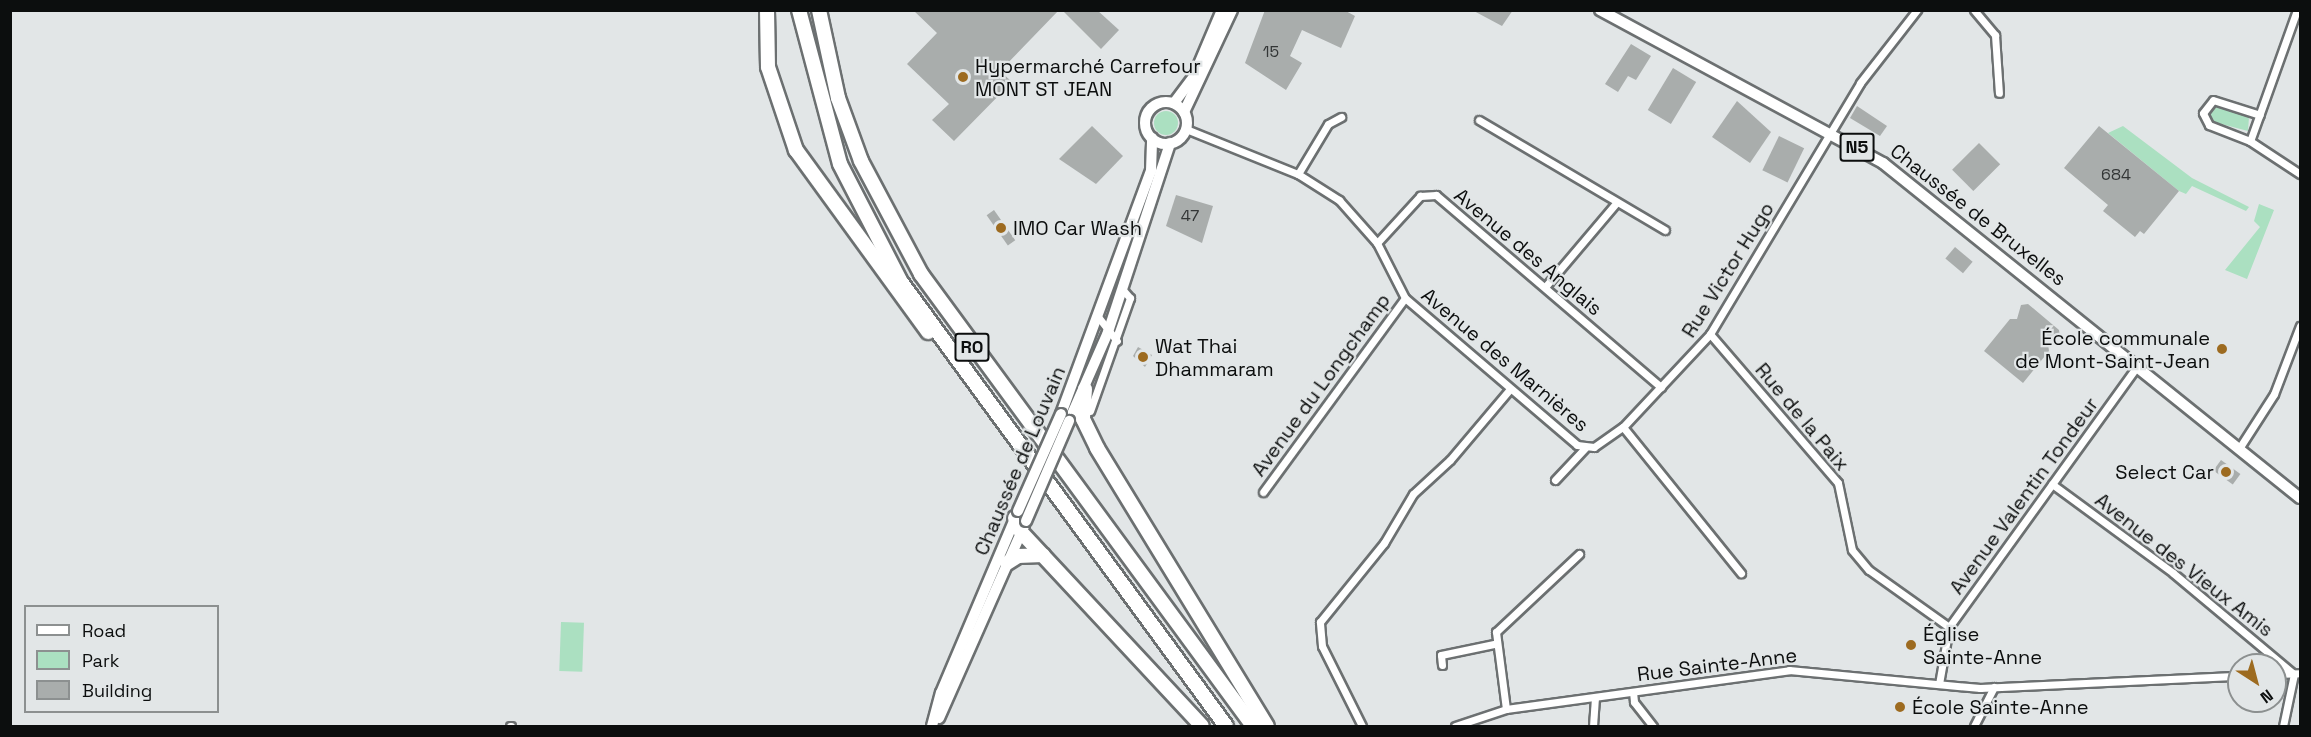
<!DOCTYPE html>
<html>
<head>
<meta charset="utf-8">
<style>
	body { margin:0 }
	#map { position:relative; width:2311px; height:737px; overflow:hidden; background:#e2e6e7; font-family:"Space Grotesk",sans-serif }
	div>[style] { position:absolute }
	[style*='--x'] { left:calc(var(--x)*1px); top:calc(var(--y)*1px); width:calc(var(--w)*1px); rotate:calc(var(--a)*1deg) }
	.green>* { inset:0; background:#abe0c1; transform-origin:0 0 }
	.round { border-radius:50% }
	.building>* { inset:0; background:#a9adac; transform-origin:0 0 }
	.roads { filter:drop-shadow(2px 0 #6c7071) drop-shadow(-2px 0 #6c7071) drop-shadow(0 2px #6c7071) drop-shadow(0 -2px #6c7071) }
	.street>* { height:7px; margin:-3.5px; padding:0 3.5px; transform-origin:3.5px; border-radius:3.5px; background:#fff }
	.secondary>* { height:10px; margin:-5px; padding:0 5px; transform-origin:5px; border-radius:5px; background:#fff }
	.secondary>.ring { margin:-5px; padding:0; box-sizing:content-box; background:none; border:10px solid #fff; border-radius:50% }
	.primary>* { height:10px; margin:-5px; padding:0 5px; transform-origin:5px; border-radius:5px; background:#fff }
	.highway>* { height:14px; margin:-7px; padding:0 7px; transform-origin:7px; border-radius:7px; background:#fff }
	.bridges { filter:drop-shadow(2px 0 #6c7071) drop-shadow(-2px 0 #6c7071) drop-shadow(0 2px #6c7071) drop-shadow(0 -2px #6c7071) }
	.secondary-bridge>* { height:10px; margin:-5px; padding:0 5px; transform-origin:5px; border-radius:5px; background:#fff }
	.dots>* { width:16px; height:16px; translate:-50% -50%; box-sizing:border-box; border:3px solid #e2e6e7; border-radius:50% }
	span { translate:-50% -50%; white-space:nowrap; text-align:center; line-height:1.15; -webkit-text-stroke:4.5px #e2e6e7; paint-order:stroke }
	.number-label { font-size:16px; color:#333636 }
	.number-label span { -webkit-text-stroke-width:0 }
	.shield-label span { padding:2px 4px; background:#e2e6e7; border:2px solid; border-radius:4px; -webkit-text-stroke-width:0 }
	.shield-label { font-size:18px; color:#0c0e0e; font-weight:700 }
	.poi-label { font-size:20px; color:#0c0e0e }
	.left { translate:0 -50%; text-align:left }
	.right { translate:-100% -50%; text-align:right }
	.street-label { font-size:20px; color:#0c0e0e }
	.frame { position:absolute; inset:0; border:12px solid #0c0e0e; pointer-events:none }
	.legend { position:absolute; left:24px; top:605px; width:195px; height:108px; box-sizing:border-box; background:#e2e6e7; border:2px solid #8c9090; margin:0; padding:8px 10px; list-style:none; font-size:18px; color:#0c0e0e }
	.legend li { display:flex; align-items:center; gap:12px; height:30px }
	.legend b { width:30px; border:2px solid #8c9090 }
	.north { position:absolute; left:2227px; top:653px; width:60px; height:60px; box-sizing:border-box; background:#e2e6e7; border:2px solid #8c9090; border-radius:50%; rotate:144deg; font-size:16px; font-weight:700; line-height:24px; text-align:center; color:#0c0e0e }
	.north::after { content:''; display:block; margin:auto; width:21px; height:27px; background:#9d6b20; clip-path:polygon(50% 0,100% 100%,50% 72%,0 100%) }
</style>
</head>
<body>
<div id="map">
	<div class="green">
		<div style="clip-path:polygon(2218px 106px,2249px 117px,2248px 131px,2210px 121px,2211px 108px)"></div>
		<div class="round" style="left:1154px;top:111px;width:24px;height:24px"></div>
		<div style="clip-path:polygon(2123px 126px,2192px 178px,2249px 207px,2246px 211px,2192px 186px,2186px 194px,2179px 191px,2108px 133px)"></div>
		<div style="clip-path:polygon(2259px 204px,2274px 210px,2247px 279px,2225px 270px,2260px 227px,2254px 221px)"></div>
		<div style="left:561px;top:622px;width:23px;height:49px;rotate:2deg"></div>
	</div>
	<div class="building">
		<div style="clip-path:polygon(913px 10px,1059px 10px,1000px 71px,1012px 82px,954px 141px,932px 120px,949px 104px,907px 64px,937px 33px)"></div>
		<div style="clip-path:polygon(1062px 10px,1097px 10px,1119px 30px,1101px 49px)"></div>
		<div style="clip-path:polygon(1265px 10px,1344px 10px,1355px 16px,1341px 48px,1302px 30px,1290px 56px,1302px 63px,1286px 90px,1245px 63px)"></div>
		<div style="clip-path:polygon(1472px 10px,1513px 10px,1502px 26px)"></div>
		<div style="clip-path:polygon(1631px 44px,1651px 56px,1636px 80px,1628px 76px,1618px 92px,1605px 84px)"></div>
		<div style="left:1673px;top:68px;width:27px;height:49px;rotate:31deg"></div>
		<div style="clip-path:polygon(1737px 101px,1771px 132px,1750px 163px,1712px 137px)"></div>
		<div style="clip-path:polygon(1857px 106px,1887px 126px,1880px 136px,1850px 118px)"></div>
		<div style="clip-path:polygon(1092px 126px,1123px 156px,1096px 184px,1059px 159px)"></div>
		<div style="clip-path:polygon(2099px 126px,2179px 191px,2144px 234px,2140px 231px,2135px 237px,2103px 211px,2108px 205px,2064px 168px)"></div>
		<div style="left:1779px;top:136px;width:28px;height:38px;rotate:26deg"></div>
		<div style="left:1979px;top:143px;width:30px;height:38px;rotate:45deg"></div>
		<div style="clip-path:polygon(1176px 195px,1213px 206px,1202px 243px,1166px 226px)"></div>
		<div style="left:994px;top:210px;width:37px;height:9px;rotate:55deg"></div>
		<div style="left:1955px;top:247px;width:23px;height:15px;rotate:40deg"></div>
		<div style="clip-path:polygon(2028px 304px,2059px 330px,2060px 337px,2048px 344px,2049px 351px,2023px 383px,1984px 351px,2010px 319px,2017px 319px,2021px 305px)"></div>
		<div style="clip-path:polygon(1138px 347px,1152px 355px,1145px 367px,1133px 356px)"></div>
		<div style="left:2221px;top:460px;width:24px;height:13px;rotate:36deg"></div>
	</div>
	<div class="roads">
		<div class="street">
			<div style="--x:1974;--y:10;--w:33;--a:50"></div>
			<div style="--x:1995;--y:35;--w:58;--a:86.1"></div>
			<div style="--x:2297;--y:10;--w:139;--a:109.7"></div>
			<div style="--x:2250;--y:141;--w:60;--a:33.4"></div>
			<div style="--x:1479;--y:120;--w:216;--a:30.6"></div>
			<div style="--x:1186;--y:129;--w:121;--a:21.9"></div>
			<div style="--x:1298;--y:174;--w:49;--a:32.4"></div>
			<div style="--x:1339;--y:200;--w:57;--a:48.5"></div>
			<div style="--x:1377;--y:243;--w:62;--a:63"></div>
			<div style="--x:1405;--y:298;--w:226;--a:40.5"></div>
			<div style="--x:1577;--y:445;--w:17;--a:7"></div>
			<div style="--x:1594;--y:447;--w:35;--a:-35"></div>
			<div style="--x:1623;--y:427;--w:127;--a:-46.9"></div>
			<div style="--x:1710;--y:334;--w:292;--a:-59.1"></div>
			<div style="--x:1860;--y:83;--w:93;--a:-52"></div>
			<div style="--x:2250;--y:141;--w:44;--a:-158.7"></div>
			<div style="--x:2209;--y:125;--w:13;--a:-117"></div>
			<div style="--x:2203;--y:113;--w:16;--a:-52"></div>
			<div style="--x:2213;--y:100;--w:49;--a:17.7"></div>
			<div style="--x:1298;--y:174;--w:58;--a:-59"></div>
			<div style="--x:1328;--y:124;--w:15;--a:-28"></div>
			<div style="--x:1377;--y:243;--w:64;--a:-47.5"></div>
			<div style="--x:1420;--y:196;--w:16;--a:-4"></div>
			<div style="--x:1436;--y:195;--w:296;--a:40.5"></div>
			<div style="--x:1545;--y:287;--w:111;--a:-49.7"></div>
			<div style="--x:1099;--y:318;--w:29;--a:52"></div>
			<div style="--x:1710;--y:334;--w:196;--a:49.3"></div>
			<div style="--x:1838;--y:483;--w:68;--a:78.2"></div>
			<div style="--x:1852;--y:550;--w:26;--a:50"></div>
			<div style="--x:1869;--y:570;--w:98;--a:35.5"></div>
			<div style="--x:1090;--y:411;--w:120;--a:-70.5"></div>
			<div style="--x:1130;--y:298;--w:11;--a:-131"></div>
			<div style="--x:1623;--y:427;--w:188;--a:51.1"></div>
			<div style="--x:2240;--y:447;--w:63;--a:-57.3"></div>
			<div style="--x:2274;--y:394;--w:73;--a:-69.1"></div>
			<div style="--x:1555;--y:480;--w:44;--a:-46.8"></div>
			<div style="--x:2052;--y:484;--w:150;--a:36.3"></div>
			<div style="--x:2173;--y:573;--w:158;--a:39.9"></div>
			<div style="--x:2294;--y:674;--w:53;--a:101.9"></div>
			<div style="--x:1263;--y:492;--w:240;--a:-53.8"></div>
			<div style="--x:1442;--y:665;--w:10;--a:-96"></div>
			<div style="--x:1441;--y:655;--w:54;--a:-11.7"></div>
			<div style="--x:2275;--y:674;--w:25;--a:-2"></div>
			<div style="--x:1939;--y:684;--w:58;--a:-80"></div>
			<div style="--x:1949;--y:627;--w:322;--a:-54.2"></div>
			<div style="--x:1633;--y:692;--w:10;--a:84"></div>
			<div style="--x:1634;--y:702;--w:31;--a:52"></div>
			<div style="--x:1506;--y:709;--w:78;--a:-97.4"></div>
			<div style="--x:1496;--y:632;--w:114;--a:-43.2"></div>
			<div style="--x:510;--y:726;--w:1;--a:0"></div>
			<div style="--x:1362;--y:726;--w:89;--a:-116.6"></div>
			<div style="--x:1322;--y:646;--w:24;--a:-95"></div>
			<div style="--x:1320;--y:622;--w:102;--a:-51"></div>
			<div style="--x:1384;--y:543;--w:57;--a:-59.4"></div>
			<div style="--x:1413;--y:494;--w:50;--a:-42.6"></div>
			<div style="--x:1450;--y:460;--w:93;--a:-49.8"></div>
			<div style="--x:1455;--y:726;--w:54;--a:-18.4"></div>
			<div style="--x:1506;--y:709;--w:286;--a:-7.8"></div>
			<div style="--x:1789;--y:670;--w:192;--a:5.4"></div>
			<div style="--x:1980;--y:688;--w:259;--a:-2.7"></div>
			<div style="--x:1593;--y:726;--w:28;--a:-86"></div>
			<div style="--x:1974;--y:726;--w:44;--a:-62.9"></div>
		</div>
		<div class="secondary">
			<div class="ring" style="left:1145px;top:102px;width:32px;height:32px"></div>
			<div style="--x:1174;--y:103;--w:34;--a:-53"></div>
			<div style="--x:1194;--y:76;--w:72;--a:-67"></div>
			<div style="--x:1184;--y:112;--w:113;--a:-64.8"></div>
			<div style="--x:1061;--y:414;--w:259;--a:-69.7"></div>
			<div style="--x:1151;--y:171;--w:33;--a:-88"></div>
			<div style="--x:1069;--y:421;--w:97;--a:-66.3"></div>
			<div style="--x:1108;--y:332;--w:199;--a:-71.8"></div>
			<div style="--x:939;--y:718;--w:210;--a:-66.1"></div>
			<div style="--x:932;--y:726;--w:34;--a:-75"></div>
			<div style="--x:941;--y:693;--w:194;--a:-67"></div>
		</div>
		<div class="primary">
			<div style="--x:1600;--y:10;--w:322;--a:28.4"></div>
			<div style="--x:1883;--y:163;--w:535;--a:38.78"></div>
		</div>
		<div class="highway">
			<div style="--x:767;--y:10;--w:57;--a:89"></div>
			<div style="--x:768;--y:67;--w:88;--a:71.4"></div>
			<div style="--x:796;--y:150;--w:225;--a:54"></div>
			<div style="--x:799;--y:10;--w:159;--a:75.1"></div>
			<div style="--x:840;--y:164;--w:133;--a:62.7"></div>
			<div style="--x:901;--y:282;--w:550;--a:53.8"></div>
			<div style="--x:819;--y:10;--w:90;--a:77.8"></div>
			<div style="--x:838;--y:98;--w:67;--a:69.9"></div>
			<div style="--x:861;--y:161;--w:128;--a:62"></div>
			<div style="--x:921;--y:274;--w:561;--a:53.7"></div>
			<div style="--x:1085;--y:389;--w:30;--a:94"></div>
			<div style="--x:1083;--y:419;--w:32;--a:64"></div>
			<div style="--x:1097;--y:448;--w:326;--a:58.6"></div>
			<div style="--x:1015;--y:518;--w:15;--a:67"></div>
			<div style="--x:1021;--y:532;--w:265;--a:47"></div>
			<div style="--x:1007;--y:563;--w:13;--a:-32"></div>
			<div style="--x:1018;--y:556;--w:25;--a:-2"></div>
		</div>
	</div>
	<div class="bridges">
		<div class="secondary-bridge">
			<div style="--x:1018;--y:511;--w:106;--a:-66.1"></div>
			<div style="--x:1026;--y:521;--w:109;--a:-66.7"></div>
		</div>
	</div>
	<div class="dots">
		<div style="left:963px;top:77px;background:#9d6b20"></div>
		<div style="left:1001px;top:228px;background:#9d6b20"></div>
		<div style="left:2222px;top:349px;background:#9d6b20"></div>
		<div style="left:1143px;top:357px;background:#9d6b20"></div>
		<div style="left:2226px;top:472px;background:#9d6b20"></div>
		<div style="left:1911px;top:645px;background:#9d6b20"></div>
		<div style="left:1900px;top:707px;background:#9d6b20"></div>
	</div>
	<div class="number-label">
		<span style="left:1271px;top:52px">15</span>
		<span style="left:2116px;top:175px">684</span>
		<span style="left:1190px;top:216px">47</span>
	</div>
	<div class="shield-label">
		<span style="left:1857px;top:147px">N5</span>
		<span style="left:972px;top:347px">R0</span>
	</div>
	<div class="poi-label">
		<span class="left" style="left:975px;top:78px">Hypermarché Carrefour<br>MONT ST JEAN</span>
		<span class="left" style="left:1013px;top:228px">IMO Car Wash</span>
		<span class="right" style="left:2210px;top:350px">École communale<br>de Mont-Saint-Jean</span>
		<span class="left" style="left:1155px;top:358px">Wat Thai<br>Dhammaram</span>
		<span class="right" style="left:2214px;top:472px">Select Car</span>
		<span class="left" style="left:1923px;top:646px">Église<br>Sainte-Anne</span>
		<span class="left" style="left:1912px;top:707px">École Sainte-Anne</span>
	</div>
	<div class="street-label">
		<span style="left:1978px;top:215px;rotate:38deg">Chaussée de Bruxelles</span>
		<span style="left:1528px;top:252px;rotate:40deg">Avenue des Anglais</span>
		<span style="left:1728px;top:270px;rotate:-58deg">Rue Victor Hugo</span>
		<span style="left:1505px;top:360px;rotate:40deg">Avenue des Marnières</span>
		<span style="left:1321px;top:385px;rotate:-54deg">Avenue du Longchamp</span>
		<span style="left:1802px;top:417px;rotate:50deg">Rue de la Paix</span>
		<span style="left:1020px;top:461px;rotate:-67deg">Chaussée de Louvain</span>
		<span style="left:2024px;top:496px;rotate:-54deg">Avenue Valentin Tondeur</span>
		<span style="left:2184px;top:565px;rotate:38deg">Avenue des Vieux Amis</span>
		<span style="left:1717px;top:665px;rotate:-7deg">Rue Sainte-Anne</span>
	</div>
	<div class="frame"></div>
	<ul class="legend">
	<li><b style="height:8px;background:#fff"></b>Road</li>
	<li><b style="height:16px;background:#abe0c1"></b>Park</li>
	<li><b style="height:16px;background:#a9adac"></b>Building</li>
	</ul>
	<div class="north">N</div>
</div>
</body>
</html>
